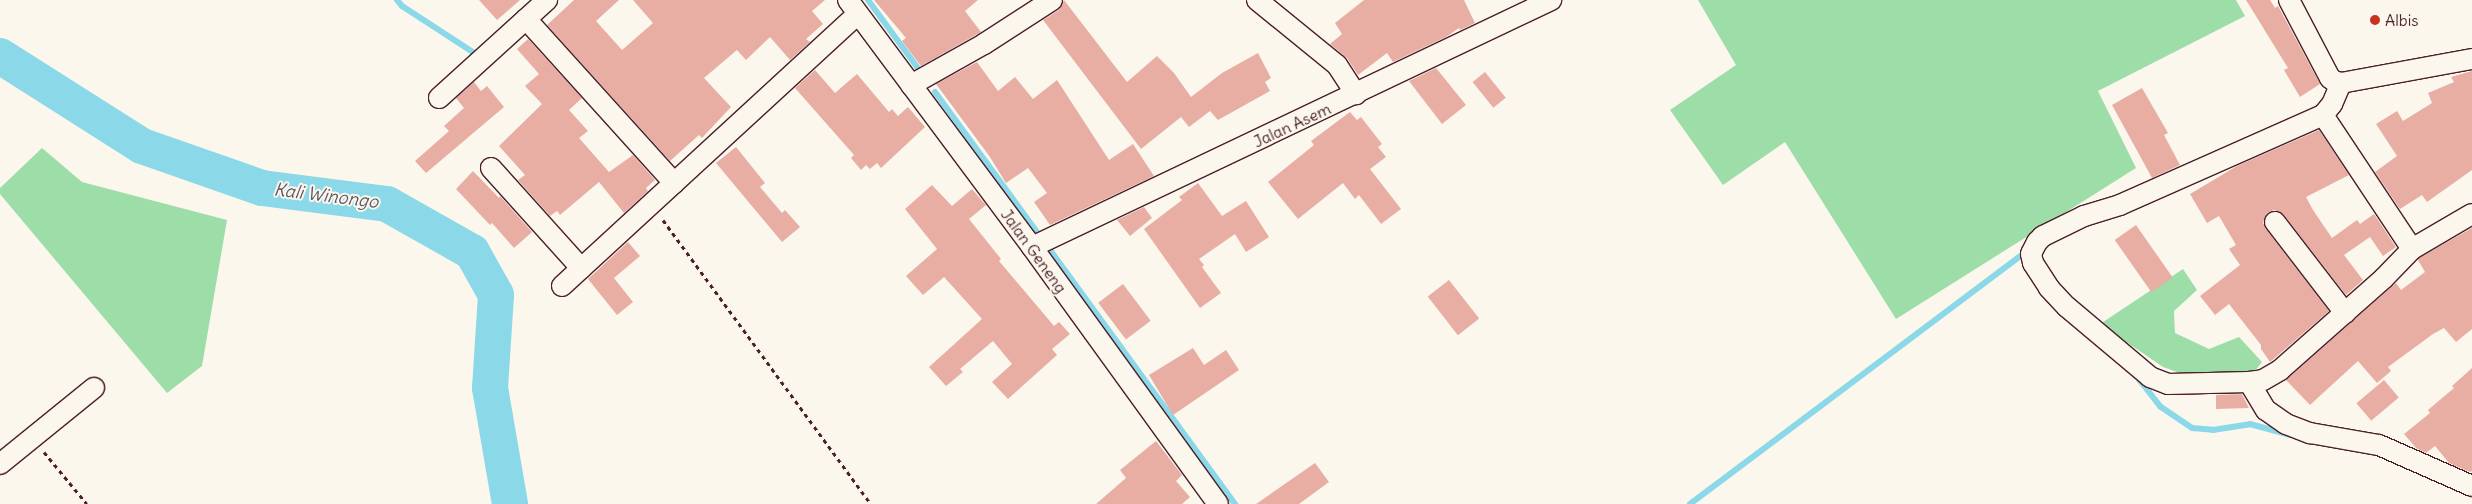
<!DOCTYPE html>
<html>
<head>
<meta charset="utf-8">
<style>
	body { margin:0 }
	#map { position:relative; width:2472px; height:504px; overflow:hidden; background:#fbf7ec; font-family:Delius,sans-serif }
	div>[style] { position:absolute }
	[style*='--x'] { left:calc(var(--x)*1px); top:calc(var(--y)*1px); width:calc(var(--w)*1px); rotate:calc(var(--a)*1deg) }
	.green>* { inset:0; background:#9ddea8 }
	.stream>* { height:6px; margin:-3px; padding:0 3px; transform-origin:3px; border-radius:3px; background:#8ad8e8 }
	.river>* { height:36px; margin:-18px; padding:0 18px; transform-origin:18px; border-radius:18px; background:#8ad8e8 }
	.building>* { inset:0; background:#e8aea4; transform-origin:0 0 }
	.path>* { height:3px; margin-top:-1.5px; transform-origin:0; background:repeating-linear-gradient(90deg,#4a1f2b 0 4px,transparent 0 8px) }
	.roads { filter:drop-shadow(1px 0 #4a1f2b) drop-shadow(-1px 0 #4a1f2b) drop-shadow(0 1px #4a1f2b) drop-shadow(0 -1px #4a1f2b) }
	.minor>* { height:20px; margin:-10px; padding:0 10px; transform-origin:10px; border-radius:10px; background:#fbf7ec }
	.dots>* { width:14px; height:14px; translate:-50% -50%; box-sizing:border-box; border:2px solid #fbf7ec; border-radius:50% }
	span { translate:-50% -50%; white-space:nowrap; text-align:center; line-height:1.15; -webkit-text-stroke:4px #fbf7ec; paint-order:stroke }
	.poi-label { font-size:16px; color:#4a1f2b }
	.left { translate:0 -50%; text-align:left }
	.street-label { font-size:16px; color:#4a1f2b }
	.water-label { font-size:18px; color:#5d5664; font-style:italic }
</style>
</head>
<body>
<div id="map">
	<div class="green">
		<div style="clip-path:polygon(1698px 0,2236px 0,2245px 16px,2098px 91px,2136px 168px,1896px 319px,1785px 142px,1723px 185px,1670px 110px,1736px 65px)"></div>
		<div style="clip-path:polygon(42px 148px,82px 182px,227px 220px,202px 366px,167px 393px,0 194px,0 188px)"></div>
		<div style="clip-path:polygon(2183px 269px,2197px 290px,2174px 311px,2175px 333px,2209px 349px,2239px 337px,2262px 362px,2254px 372px,2191px 377px,2163px 367px,2100px 324px)"></div>
	</div>
	<div class="stream">
		<div style="--x:397;--y:0;--w:8;--a:50"></div>
		<div style="--x:402;--y:6;--w:88;--a:33"></div>
		<div style="--x:868;--y:0;--w:83;--a:53.8"></div>
		<div style="--x:935;--y:92;--w:510;--a:53.94"></div>
		<div style="--x:2138;--y:378;--w:37;--a:52"></div>
		<div style="--x:2161;--y:407;--w:37;--a:34"></div>
		<div style="--x:2192;--y:428;--w:21;--a:5"></div>
		<div style="--x:2213;--y:430;--w:37;--a:-9"></div>
		<div style="--x:2250;--y:424;--w:41;--a:15.4"></div>
		<div style="--x:1690;--y:504;--w:415;--a:-36.9"></div>
		<div style="--x:2022;--y:255;--w:6;--a:59"></div>
	</div>
	<div class="river">
		<div style="--x:0;--y:56;--w:168;--a:32.4"></div>
		<div style="--x:142;--y:146;--w:127;--a:19.3"></div>
		<div style="--x:262;--y:188;--w:126;--a:7.3"></div>
		<div style="--x:387;--y:204;--w:98;--a:29.5"></div>
		<div style="--x:472;--y:252;--w:49;--a:60.8"></div>
		<div style="--x:496;--y:295;--w:93;--a:93.7"></div>
		<div style="--x:490;--y:388;--w:118;--a:80.2"></div>
	</div>
	<div class="building">
		<div style="clip-path:polygon(479px 0,520px 0,497px 20px)"></div>
		<div style="clip-path:polygon(574px 0,619px 0,596px 21px,622px 50px,653px 23px,633px 0,825px 0,812px 11px,823px 24px,806px 39px,810px 42px,790px 60px,770px 37px,746px 60px,737px 50px,704px 78px,731px 107px,702px 138px,699px 135px,670px 161px,547px 25px)"></div>
		<div style="clip-path:polygon(874px 0,978px 0,965px 11px,981px 32px,921px 66px,902px 41px,906px 38px)"></div>
		<div style="clip-path:polygon(1064px 0,1127px 82px,1157px 56px,1174px 73px,1191px 97px,1222px 73px,1258px 53px,1271px 78px,1265px 82px,1270px 91px,1218px 120px,1210px 111px,1189px 127px,1181px 117px,1141px 149px,1043px 20px,1059px 10px)"></div>
		<div style="clip-path:polygon(1364px 0,1464px 0,1475px 23px,1460px 30px,1459px 28px,1446px 37px,1393px 62px,1387px 53px,1358px 75px,1347px 58px,1330px 44px,1342px 34px,1335px 23px)"></div>
		<div style="clip-path:polygon(2246px 0,2270px 0,2275px 8px,2278px 6px,2320px 84px,2300px 97px,2284px 70px,2288px 68px)"></div>
		<div style="clip-path:polygon(528px 39px,582px 98px,569px 110px,588px 131px,579px 138px,609px 172px,633px 155px,655px 180px,646px 188px,648px 191px,624px 213px,599px 182px,560px 215px,557px 211px,550px 216px,518px 180px,525px 175px,499px 146px,542px 104px,525px 86px,539px 74px,517px 49px)"></div>
		<div style="clip-path:polygon(977px 62px,998px 91px,1015px 77px,1033px 99px,1057px 80px,1109px 160px,1133px 144px,1154px 176px,1050px 225px,1034px 202px,1047px 193px,1028px 168px,1006px 183px,990px 157px,936px 84px)"></div>
		<div style="clip-path:polygon(1436px 68px,1466px 105px,1442px 124px,1409px 81px)"></div>
		<div style="clip-path:polygon(815px 70px,835px 93px,857px 74px,889px 112px,892px 109px,898px 116px,908px 107px,925px 127px,881px 168px,877px 163px,870px 169px,866px 165px,861px 170px,851px 158px,854px 155px,795px 88px)"></div>
		<div style="clip-path:polygon(2472px 71px,2472px 170px,2427px 202px,2422px 195px,2400px 209px,2375px 172px,2397px 156px,2376px 124px,2397px 111px,2403px 121px,2432px 103px,2428px 93px,2454px 82px,2451px 77px)"></div>
		<div style="left:1485px;top:72px;width:33px;height:16px;rotate:51deg"></div>
		<div style="clip-path:polygon(474px 82px,481px 91px,487px 86px,504px 107px,426px 173px,415px 161px,449px 131px,444px 126px,464px 108px,456px 98px)"></div>
		<div style="clip-path:polygon(2142px 88px,2168px 133px,2164px 135px,2180px 165px,2152px 178px,2112px 105px)"></div>
		<div style="clip-path:polygon(1350px 112px,1357px 120px,1361px 117px,1382px 144px,1378px 147px,1386px 157px,1370px 169px,1401px 209px,1381px 224px,1359px 195px,1355px 199px,1343px 183px,1298px 219px,1268px 182px,1314px 145px,1311px 141px)"></div>
		<div style="clip-path:polygon(2319px 130px,2349px 175px,2306px 197px,2313px 210px,2332px 238px,2357px 220px,2360px 224px,2374px 214px,2396px 247px,2383px 256px,2370px 237px,2344px 255px,2363px 280px,2346px 295px,2284px 215px,2274px 210px,2267px 213px,2263px 223px,2266px 229px,2329px 311px,2270px 362px,2261px 349px,2261px 345px,2229px 304px,2215px 315px,2200px 296px,2240px 265px,2229px 249px,2236px 245px,2219px 216px,2207px 223px,2190px 194px,2237px 166px)"></div>
		<div style="clip-path:polygon(736px 147px,765px 183px,760px 187px,782px 213px,785px 210px,800px 227px,782px 242px,716px 163px)"></div>
		<div style="clip-path:polygon(473px 171px,499px 198px,500px 196px,532px 232px,514px 248px,492px 223px,490px 225px,456px 189px)"></div>
		<div style="clip-path:polygon(1198px 183px,1222px 216px,1246px 201px,1269px 237px,1246px 252px,1235px 234px,1199px 259px,1204px 265px,1202px 267px,1221px 293px,1200px 308px,1144px 229px,1182px 200px,1179px 197px)"></div>
		<div style="clip-path:polygon(932px 185px,952px 206px,972px 189px,986px 205px,969px 219px,1001px 259px,999px 261px,1054px 326px,1059px 322px,1070px 334px,1052px 349px,1057px 355px,1008px 399px,992px 382px,1012px 364px,993px 341px,960px 369px,963px 372px,946px 386px,929px 367px,982px 319px,944px 277px,923px 295px,906px 276px,937px 249px,905px 209px)"></div>
		<div style="clip-path:polygon(1144px 207px,1152px 218px,1130px 236px,1117px 220px)"></div>
		<div style="left:2136px;top:225px;width:64px;height:26px;rotate:55deg"></div>
		<div style="clip-path:polygon(2472px 228px,2472px 329px,2456px 342px,2444px 328px,2433px 334px,2388px 367px,2391px 371px,2377px 383px,2358px 361px,2310px 405px,2286px 380px,2396px 283px,2401px 290px,2425px 272px,2418px 260px,2419px 258px)"></div>
		<div style="clip-path:polygon(628px 242px,640px 256px,614px 278px,633px 302px,617px 315px,588px 279px)"></div>
		<div style="left:1449px;top:280px;width:49px;height:27px;rotate:52deg"></div>
		<div style="left:1123px;top:284px;width:46px;height:31px;rotate:53deg"></div>
		<div style="clip-path:polygon(1193px 348px,1204px 365px,1226px 350px,1239px 370px,1173px 415px,1149px 375px)"></div>
		<div style="clip-path:polygon(2472px 368px,2472px 471px,2470px 472px,2449px 463px,2435px 446px,2426px 453px,2416px 448px,2404px 434px,2430px 413px,2428px 410px,2454px 388px,2452px 386px)"></div>
		<div style="left:2384px;top:380px;width:23px;height:36px;rotate:50deg"></div>
		<div style="clip-path:polygon(2242px 394px,2249px 408px,2216px 409px,2216px 395px)"></div>
		<div style="clip-path:polygon(1156px 441px,1182px 475px,1176px 481px,1190px 497px,1182px 504px,1096px 504px,1126px 478px,1120px 470px)"></div>
		<div style="clip-path:polygon(1315px 463px,1329px 482px,1299px 504px,1256px 504px)"></div>
	</div>
	<div class="path">
		<div style="--x:663;--y:220;--w:352;--a:53.8"></div>
		<div style="--x:44;--y:452;--w:67;--a:50.4"></div>
	</div>
	<div class="roads">
		<div class="minor">
			<div style="--x:848;--y:0;--w:308;--a:53.3"></div>
			<div style="--x:1032;--y:247;--w:317;--a:54.1"></div>
			<div style="--x:1257;--y:0;--w:103;--a:39.1"></div>
			<div style="--x:1337;--y:65;--w:35;--a:57"></div>
			<div style="--x:2289;--y:0;--w:88;--a:62.3"></div>
			<div style="--x:2330;--y:78;--w:5;--a:37"></div>
			<div style="--x:2334;--y:81;--w:7;--a:16"></div>
			<div style="--x:2341;--y:83;--w:133;--a:-10.4"></div>
			<div style="--x:526;--y:19;--w:221;--a:47.9"></div>
			<div style="--x:2341;--y:83;--w:23;--a:113"></div>
			<div style="--x:2332;--y:104;--w:14;--a:129"></div>
			<div style="--x:2323;--y:115;--w:222;--a:156.1"></div>
			<div style="--x:2120;--y:205;--w:38;--a:163"></div>
			<div style="--x:2084;--y:216;--w:46;--a:154"></div>
			<div style="--x:2043;--y:236;--w:8;--a:135"></div>
			<div style="--x:2037;--y:242;--w:13;--a:117"></div>
			<div style="--x:2031;--y:254;--w:9;--a:77"></div>
			<div style="--x:2033;--y:263;--w:30;--a:57"></div>
			<div style="--x:2049;--y:288;--w:26;--a:47"></div>
			<div style="--x:2067;--y:307;--w:109;--a:40.1"></div>
			<div style="--x:2150;--y:377;--w:19;--a:21"></div>
			<div style="--x:2168;--y:384;--w:81;--a:-1.4"></div>
			<div style="--x:2249;--y:382;--w:14;--a:-8"></div>
			<div style="--x:2263;--y:380;--w:20;--a:-30"></div>
			<div style="--x:2280;--y:370;--w:139;--a:-41.5"></div>
			<div style="--x:2384;--y:278;--w:40;--a:-46"></div>
			<div style="--x:2412;--y:249;--w:69;--a:-30.3"></div>
			<div style="--x:911;--y:85;--w:84;--a:-29.3"></div>
			<div style="--x:984;--y:44;--w:81;--a:-32.9"></div>
			<div style="--x:439;--y:98;--w:146;--a:-42.2"></div>
			<div style="--x:2323;--y:115;--w:161;--a:56.4"></div>
			<div style="--x:491;--y:168;--w:135;--a:48"></div>
			<div style="--x:2275;--y:222;--w:115;--a:52.4"></div>
			<div style="--x:1032;--y:247;--w:575;--a:-25.45"></div>
			<div style="--x:562;--y:286;--w:402;--a:-42.6"></div>
			<div style="--x:2249;--y:382;--w:33;--a:59"></div>
			<div style="--x:2266;--y:410;--w:24;--a:35"></div>
			<div style="--x:2286;--y:424;--w:26;--a:21"></div>
			<div style="--x:2310;--y:433;--w:70;--a:9.9"></div>
			<div style="--x:2379;--y:445;--w:102;--a:23.8"></div>
			<div style="--x:0;--y:464;--w:121;--a:-39"></div>
		</div>
	</div>
	<div class="dots">
		<div style="left:2375px;top:20px;background:#c8321e"></div>
	</div>
	<div class="poi-label">
		<span class="left" style="left:2385px;top:20px">Albis</span>
	</div>
	<div class="street-label">
		<span style="left:1292px;top:125px;rotate:-25deg">Jalan Asem</span>
		<span style="left:1034px;top:251px;rotate:54deg">Jalan Geneng</span>
	</div>
	<div class="water-label">
		<span style="left:326px;top:196px;rotate:7deg">Kali Winongo</span>
	</div>
</div>
</body>
</html>
